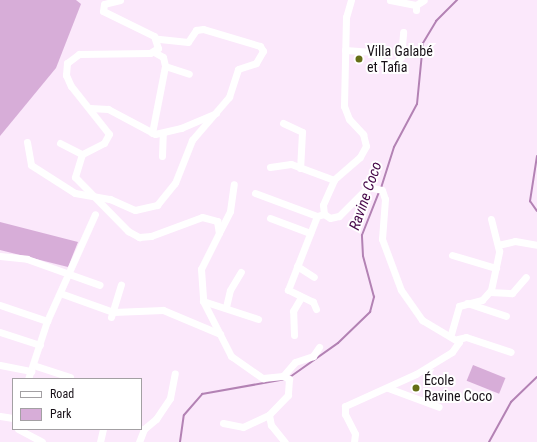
<!DOCTYPE html>
<html>
<head>
<meta charset="utf-8">
<style>
	body { margin:0 }
	#map { position:relative; width:537px; height:442px; overflow:hidden; background:#fbe8fb; font-family:"Roboto Condensed",sans-serif }
	div>[style] { position:absolute }
	[style*='--x'] { left:calc(var(--x)*1px); top:calc(var(--y)*1px); width:calc(var(--w)*1px); rotate:calc(var(--a)*1deg) }
	.green>* { inset:0; background:#d7add8; transform-origin:0 0 }
	.stream>* { height:2px; margin:-1px; padding:0 1px; transform-origin:1px; border-radius:1px; background:#b382b4 }
	.minor>* { height:7px; margin:-3.5px; padding:0 3.5px; transform-origin:3.5px; border-radius:3.5px; background:#fff }
	.dots>* { width:11px; height:11px; translate:-50% -50%; box-sizing:border-box; border:2px solid #fff; border-radius:50% }
	span { translate:-50% -50%; white-space:nowrap; text-align:center; line-height:1.15; -webkit-text-stroke:4px #fff; paint-order:stroke }
	.poi-label { font-size:14px; color:#181118 }
	.left { translate:0 -50%; text-align:left }
	.water-label { font-size:15px; color:#460849; font-style:italic }
	.legend { position:absolute; left:12px; top:378px; width:130px; height:52px; box-sizing:border-box; background:#fff; border:1px solid #a3a0a3; margin:0; padding:5px 7px; list-style:none; font-size:12px; color:#181118 }
	.legend li { display:flex; align-items:center; gap:8px; height:20px }
	.legend b { width:20px; border:1px solid #a3a0a3 }
</style>
</head>
<body>
<div id="map">
	<div class="green">
		<div style="clip-path:polygon(0 0,76px 0,81px 4px,56px 68px,0 136px)"></div>
		<div style="clip-path:polygon(0 222px,78px 242px,68px 267px,0 250px)"></div>
		<div style="left:473px;top:365px;width:35px;height:17px;rotate:22deg"></div>
	</div>
	<div class="stream">
		<div style="--x:537;--y:156;--w:46;--a:98.8"></div>
		<div style="--x:530;--y:201;--w:12;--a:55"></div>
		<div style="--x:381;--y:188;--w:43;--a:-72.4"></div>
		<div style="--x:394;--y:147;--w:49;--a:-61.9"></div>
		<div style="--x:417;--y:104;--w:61;--a:-84.4"></div>
		<div style="--x:423;--y:43;--w:26;--a:-59"></div>
		<div style="--x:436;--y:21;--w:30;--a:-45"></div>
		<div style="--x:290;--y:377;--w:59;--a:-35.3"></div>
		<div style="--x:338;--y:343;--w:45;--a:-44.1"></div>
		<div style="--x:370;--y:312;--w:16;--a:-75"></div>
		<div style="--x:374;--y:297;--w:42;--a:-105"></div>
		<div style="--x:363;--y:256;--w:21;--a:-93"></div>
		<div style="--x:362;--y:235;--w:46;--a:-68.4"></div>
		<div style="--x:180;--y:442;--w:27;--a:-82"></div>
		<div style="--x:184;--y:415;--w:28;--a:-49"></div>
		<div style="--x:202;--y:394;--w:85;--a:-10.1"></div>
		<div style="--x:489;--y:442;--w:46;--a:-61.2"></div>
		<div style="--x:511;--y:402;--w:36;--a:-44"></div>
	</div>
	<div class="minor">
		<div style="--x:120;--y:0;--w:16;--a:166"></div>
		<div style="--x:104;--y:4;--w:7;--a:98"></div>
		<div style="--x:103;--y:11;--w:57;--a:26.1"></div>
		<div style="--x:154;--y:36;--w:13;--a:72"></div>
		<div style="--x:158;--y:48;--w:9;--a:148"></div>
		<div style="--x:150;--y:53;--w:71;--a:179.2"></div>
		<div style="--x:79;--y:54;--w:15;--a:143"></div>
		<div style="--x:67;--y:63;--w:12;--a:95"></div>
		<div style="--x:66;--y:75;--w:12;--a:66"></div>
		<div style="--x:71;--y:86;--w:61;--a:51.6"></div>
		<div style="--x:109;--y:134;--w:10;--a:119"></div>
		<div style="--x:104;--y:143;--w:25;--a:153"></div>
		<div style="--x:82;--y:154;--w:24;--a:107"></div>
		<div style="--x:75;--y:177;--w:76;--a:45.5"></div>
		<div style="--x:128;--y:231;--w:13;--a:29"></div>
		<div style="--x:139;--y:237;--w:12;--a:-5"></div>
		<div style="--x:151;--y:236;--w:54;--a:-20.4"></div>
		<div style="--x:202;--y:217;--w:16;--a:15"></div>
		<div style="--x:217;--y:221;--w:12;--a:81"></div>
		<div style="--x:219;--y:233;--w:40;--a:116.6"></div>
		<div style="--x:201;--y:269;--w:32;--a:86"></div>
		<div style="--x:203;--y:301;--w:62;--a:63"></div>
		<div style="--x:231;--y:356;--w:39;--a:35"></div>
		<div style="--x:263;--y:378;--w:20;--a:-6"></div>
		<div style="--x:283;--y:376;--w:7;--a:27"></div>
		<div style="--x:289;--y:379;--w:16;--a:94"></div>
		<div style="--x:288;--y:395;--w:28;--a:134"></div>
		<div style="--x:269;--y:415;--w:10;--a:79"></div>
		<div style="--x:271;--y:425;--w:22;--a:51"></div>
		<div style="--x:351;--y:0;--w:18;--a:106"></div>
		<div style="--x:346;--y:17;--w:89;--a:91.3"></div>
		<div style="--x:344;--y:106;--w:14;--a:69"></div>
		<div style="--x:349;--y:119;--w:21;--a:47"></div>
		<div style="--x:363;--y:134;--w:12;--a:76"></div>
		<div style="--x:366;--y:146;--w:13;--a:119"></div>
		<div style="--x:360;--y:157;--w:35;--a:139"></div>
		<div style="--x:334;--y:180;--w:27;--a:114"></div>
		<div style="--x:323;--y:205;--w:9;--a:84"></div>
		<div style="--x:324;--y:214;--w:7;--a:34"></div>
		<div style="--x:330;--y:218;--w:9;--a:-13"></div>
		<div style="--x:339;--y:216;--w:41;--a:-45"></div>
		<div style="--x:368;--y:187;--w:14;--a:12"></div>
		<div style="--x:382;--y:190;--w:9;--a:72"></div>
		<div style="--x:385;--y:199;--w:40;--a:94.3"></div>
		<div style="--x:382;--y:239;--w:54;--a:69.6"></div>
		<div style="--x:401;--y:290;--w:37;--a:55"></div>
		<div style="--x:422;--y:320;--w:43;--a:30.7"></div>
		<div style="--x:459;--y:342;--w:12;--a:125"></div>
		<div style="--x:452;--y:352;--w:42;--a:148.6"></div>
		<div style="--x:416;--y:374;--w:78;--a:155.7"></div>
		<div style="--x:345;--y:406;--w:8;--a:90"></div>
		<div style="--x:345;--y:414;--w:22;--a:63"></div>
		<div style="--x:355;--y:434;--w:8;--a:97"></div>
		<div style="--x:390;--y:0;--w:26;--a:11"></div>
		<div style="--x:416;--y:5;--w:5;--a:90"></div>
		<div style="--x:416;--y:5;--w:9;--a:-32"></div>
		<div style="--x:345;--y:50;--w:27;--a:4"></div>
		<div style="--x:372;--y:52;--w:14;--a:45"></div>
		<div style="--x:382;--y:62;--w:14;--a:4"></div>
		<div style="--x:396;--y:63;--w:8;--a:-50"></div>
		<div style="--x:401;--y:57;--w:25;--a:-85"></div>
		<div style="--x:154;--y:52;--w:10;--a:29"></div>
		<div style="--x:163;--y:57;--w:9;--a:77"></div>
		<div style="--x:165;--y:66;--w:25;--a:18"></div>
		<div style="--x:90;--y:108;--w:18;--a:3"></div>
		<div style="--x:108;--y:109;--w:53;--a:28"></div>
		<div style="--x:155;--y:134;--w:27;--a:-13"></div>
		<div style="--x:181;--y:128;--w:38;--a:-23"></div>
		<div style="--x:283;--y:123;--w:21;--a:25"></div>
		<div style="--x:302;--y:132;--w:36;--a:93"></div>
		<div style="--x:152;--y:133;--w:68;--a:-79"></div>
		<div style="--x:27;--y:142;--w:23;--a:80"></div>
		<div style="--x:31;--y:165;--w:52;--a:32.5"></div>
		<div style="--x:75;--y:193;--w:36;--a:10"></div>
		<div style="--x:110;--y:199;--w:27;--a:24"></div>
		<div style="--x:135;--y:210;--w:23;--a:-13"></div>
		<div style="--x:157;--y:205;--w:28;--a:-51"></div>
		<div style="--x:175;--y:183;--w:46;--a:-68.4"></div>
		<div style="--x:192;--y:140;--w:57;--a:-49.3"></div>
		<div style="--x:229;--y:97;--w:29;--a:-72"></div>
		<div style="--x:238;--y:69;--w:19;--a:-18"></div>
		<div style="--x:256;--y:63;--w:14;--a:-60"></div>
		<div style="--x:263;--y:51;--w:6;--a:-121"></div>
		<div style="--x:260;--y:46;--w:59;--a:-163.4"></div>
		<div style="--x:203;--y:29;--w:7;--a:172"></div>
		<div style="--x:196;--y:30;--w:14;--a:124"></div>
		<div style="--x:188;--y:42;--w:31;--a:-174"></div>
		<div style="--x:60;--y:143;--w:25;--a:27"></div>
		<div style="--x:162;--y:156;--w:23;--a:-88"></div>
		<div style="--x:270;--y:167;--w:21;--a:-8"></div>
		<div style="--x:291;--y:164;--w:46;--a:20.4"></div>
		<div style="--x:255;--y:193;--w:66;--a:20.4"></div>
		<div style="--x:270;--y:218;--w:43;--a:20.6"></div>
		<div style="--x:220;--y:231;--w:22;--a:-63"></div>
		<div style="--x:230;--y:211;--w:27;--a:-82"></div>
		<div style="--x:498;--y:245;--w:17;--a:-13"></div>
		<div style="--x:515;--y:241;--w:22;--a:10"></div>
		<div style="--x:452;--y:255;--w:46;--a:16.5"></div>
		<div style="--x:0;--y:256;--w:27;--a:6"></div>
		<div style="--x:27;--y:259;--w:77;--a:19.6"></div>
		<div style="--x:297;--y:266;--w:20;--a:33"></div>
		<div style="--x:490;--y:292;--w:22;--a:3"></div>
		<div style="--x:512;--y:293;--w:21;--a:-49"></div>
		<div style="--x:60;--y:293;--w:56;--a:19.7"></div>
		<div style="--x:113;--y:312;--w:50;--a:-2.3"></div>
		<div style="--x:163;--y:310;--w:62;--a:22.8"></div>
		<div style="--x:203;--y:301;--w:58;--a:18.1"></div>
		<div style="--x:467;--y:303;--w:41;--a:18.4"></div>
		<div style="--x:0;--y:305;--w:50;--a:18.8"></div>
		<div style="--x:226;--y:307;--w:17;--a:-77"></div>
		<div style="--x:230;--y:290;--w:21;--a:-59"></div>
		<div style="--x:316;--y:309;--w:8;--a:-113"></div>
		<div style="--x:313;--y:302;--w:28;--a:-154"></div>
		<div style="--x:288;--y:290;--w:79;--a:-68.6"></div>
		<div style="--x:317;--y:216;--w:7;--a:-16"></div>
		<div style="--x:111;--y:317;--w:34;--a:-73"></div>
		<div style="--x:0;--y:332;--w:42;--a:18"></div>
		<div style="--x:451;--y:334;--w:29;--a:-74"></div>
		<div style="--x:459;--y:306;--w:24;--a:-15"></div>
		<div style="--x:482;--y:300;--w:13;--a:-48"></div>
		<div style="--x:491;--y:290;--w:40;--a:-78"></div>
		<div style="--x:499;--y:251;--w:33;--a:-104"></div>
		<div style="--x:294;--y:335;--w:24;--a:-92"></div>
		<div style="--x:293;--y:311;--w:14;--a:-60"></div>
		<div style="--x:458;--y:339;--w:8;--a:-14"></div>
		<div style="--x:466;--y:337;--w:47;--a:18.4"></div>
		<div style="--x:0;--y:365;--w:32;--a:11"></div>
		<div style="--x:33;--y:365;--w:39;--a:18"></div>
		<div style="--x:283;--y:376;--w:18;--a:-49"></div>
		<div style="--x:295;--y:362;--w:19;--a:-18"></div>
		<div style="--x:313;--y:356;--w:11;--a:-56"></div>
		<div style="--x:28;--y:379;--w:61;--a:-71.9"></div>
		<div style="--x:47;--y:321;--w:117;--a:-65.8"></div>
		<div style="--x:388;--y:388;--w:54;--a:20.4"></div>
		<div style="--x:0;--y:416;--w:13;--a:9"></div>
		<div style="--x:223;--y:423;--w:20;--a:11"></div>
		<div style="--x:243;--y:427;--w:29;--a:-25"></div>
		<div style="--x:18;--y:429;--w:27;--a:28"></div>
		<div style="--x:100;--y:442;--w:13;--a:-77"></div>
		<div style="--x:139;--y:442;--w:14;--a:-69"></div>
		<div style="--x:144;--y:429;--w:16;--a:-40"></div>
		<div style="--x:156;--y:419;--w:25;--a:-56"></div>
		<div style="--x:170;--y:398;--w:25;--a:-79"></div>
	</div>
	<div class="dots">
		<div style="left:359px;top:59px;background:#656e16"></div>
		<div style="left:416px;top:388px;background:#656e16"></div>
	</div>
	<div class="poi-label">
		<span class="left" style="left:367px;top:59px">Villa Galabé<br>et Tafia</span>
		<span class="left" style="left:424px;top:388px">École<br>Ravine Coco</span>
	</div>
	<div class="water-label">
		<span style="left:366px;top:196px;rotate:-71deg">Ravine Coco</span>
	</div>
	<ul class="legend">
	<li><b style="height:5px;background:#fff"></b>Road</li>
	<li><b style="height:11px;background:#d7add8"></b>Park</li>
	</ul>
</div>
</body>
</html>
